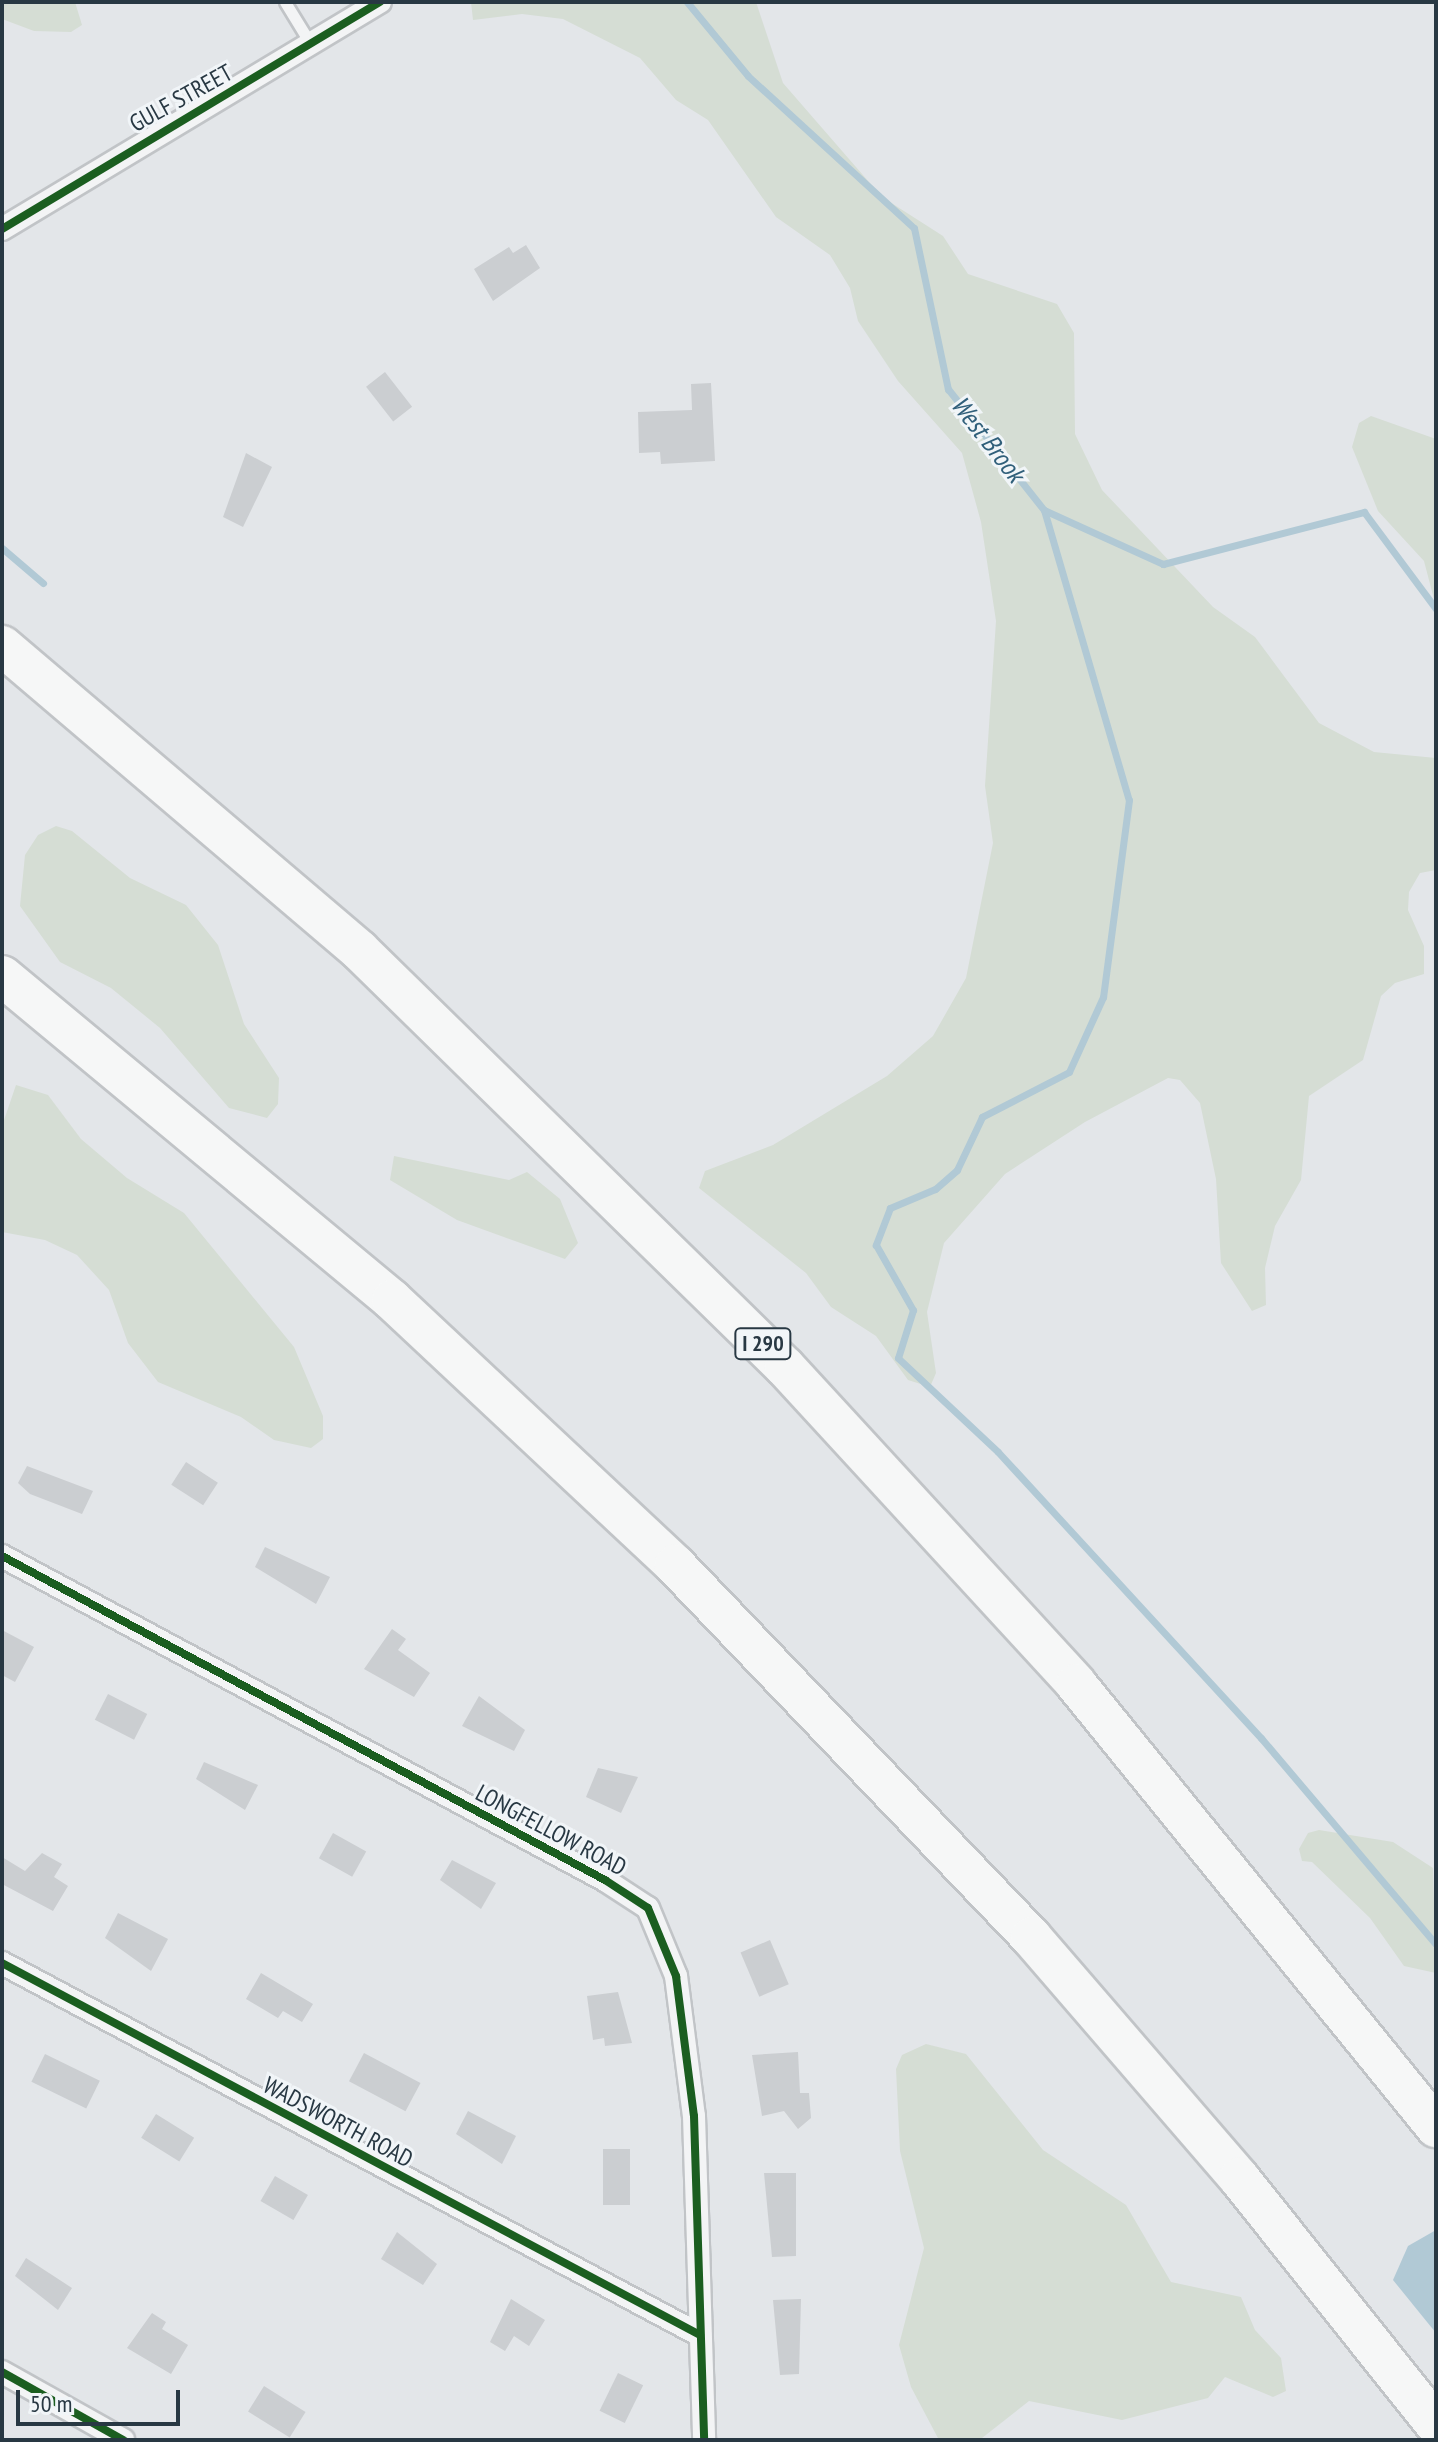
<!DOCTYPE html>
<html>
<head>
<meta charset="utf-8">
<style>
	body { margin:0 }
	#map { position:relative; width:1438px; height:2442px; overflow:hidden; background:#e3e6e9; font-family:"PT Sans Narrow",sans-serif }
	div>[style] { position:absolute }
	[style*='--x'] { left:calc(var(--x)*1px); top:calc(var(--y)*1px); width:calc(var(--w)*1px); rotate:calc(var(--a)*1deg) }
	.green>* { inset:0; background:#d5ddd4 }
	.water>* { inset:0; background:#b1c9d5 }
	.stream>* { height:7px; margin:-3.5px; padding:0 3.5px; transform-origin:3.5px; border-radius:3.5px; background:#b1c9d5 }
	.building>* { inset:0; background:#cbced1; transform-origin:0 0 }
	.roads { filter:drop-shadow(2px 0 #c1c4c7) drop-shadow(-2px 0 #c1c4c7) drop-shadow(0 2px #c1c4c7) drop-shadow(0 -2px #c1c4c7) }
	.service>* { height:11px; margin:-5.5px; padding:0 5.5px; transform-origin:5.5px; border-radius:5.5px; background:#f3f4f5 }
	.minor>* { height:22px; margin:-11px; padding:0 11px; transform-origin:11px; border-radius:11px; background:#f3f4f5 }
	.motorway>* { height:40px; margin:-20px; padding:0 20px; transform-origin:20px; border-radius:20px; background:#f6f7f7 }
	.cycleway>* { height:8px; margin:-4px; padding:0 4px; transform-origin:4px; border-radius:4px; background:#1b5e20 }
	span { translate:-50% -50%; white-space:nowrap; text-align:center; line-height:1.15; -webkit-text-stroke:6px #f1f5f8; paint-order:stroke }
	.shield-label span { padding:2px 6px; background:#f1f5f8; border:2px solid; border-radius:6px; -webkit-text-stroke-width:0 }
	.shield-label { font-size:22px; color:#283843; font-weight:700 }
	.street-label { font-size:24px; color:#283843 }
	.water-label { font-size:26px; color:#305f7a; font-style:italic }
	.frame { position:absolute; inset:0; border:4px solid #283843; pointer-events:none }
	.scale { position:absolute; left:16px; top:2390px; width:164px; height:36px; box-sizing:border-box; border:4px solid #283843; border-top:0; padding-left:10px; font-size:24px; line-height:28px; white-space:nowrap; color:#283843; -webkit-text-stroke:6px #f1f5f8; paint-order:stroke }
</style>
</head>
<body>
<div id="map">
	<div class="green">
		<div style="clip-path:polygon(2px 2px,75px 2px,82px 25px,71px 32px,34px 31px,2px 19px)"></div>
		<div style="clip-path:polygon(471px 2px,756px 2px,783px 83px,882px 197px,943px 236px,968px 274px,1057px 304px,1074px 333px,1075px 434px,1102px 490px,1213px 607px,1255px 637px,1319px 723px,1374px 752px,1436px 758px,1436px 870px,1420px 873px,1409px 892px,1408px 910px,1424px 946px,1424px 974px,1395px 983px,1381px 996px,1363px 1060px,1309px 1096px,1301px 1180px,1275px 1226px,1265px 1268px,1266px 1305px,1252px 1311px,1221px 1263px,1216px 1179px,1200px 1103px,1180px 1080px,1168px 1078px,1085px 1122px,1005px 1174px,944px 1243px,927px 1312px,936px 1373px,930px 1387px,908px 1380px,876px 1336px,831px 1307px,806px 1273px,699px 1188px,705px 1171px,773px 1145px,887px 1076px,933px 1036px,966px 978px,993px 843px,985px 786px,996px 621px,981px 522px,962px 453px,898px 381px,858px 321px,850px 288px,830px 255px,776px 217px,708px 120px,676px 100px,640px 58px,563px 19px,522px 14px,473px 20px)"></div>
		<div style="clip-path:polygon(1371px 416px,1436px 439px,1436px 646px,1435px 603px,1424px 561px,1378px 511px,1352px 447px,1359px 423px)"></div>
		<div style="clip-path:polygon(56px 826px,72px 831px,130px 878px,186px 905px,218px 945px,244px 1024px,279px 1078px,278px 1104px,267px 1118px,229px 1108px,160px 1028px,111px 988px,60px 962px,20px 906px,25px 855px,38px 835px)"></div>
		<div style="clip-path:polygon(16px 1085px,48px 1095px,81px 1139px,127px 1178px,184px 1213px,294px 1347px,323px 1416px,323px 1439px,311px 1448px,274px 1440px,241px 1417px,158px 1382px,128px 1343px,109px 1290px,77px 1255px,45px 1240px,2px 1232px,2px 1126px)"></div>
		<div style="clip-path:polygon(394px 1156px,509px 1180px,527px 1172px,560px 1199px,578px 1243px,565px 1259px,457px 1220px,390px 1180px)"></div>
		<div style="clip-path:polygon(1319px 1830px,1393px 1842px,1433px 1868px,1436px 1973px,1404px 1966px,1370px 1918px,1312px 1862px,1302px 1861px,1299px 1849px,1308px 1833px)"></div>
		<div style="clip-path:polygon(926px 2044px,966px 2054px,1043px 2150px,1126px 2205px,1171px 2282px,1241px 2297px,1255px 2330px,1281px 2358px,1286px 2391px,1273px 2397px,1225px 2377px,1208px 2398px,1122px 2420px,1029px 2401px,982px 2438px,939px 2440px,911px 2387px,899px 2345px,924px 2248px,900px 2151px,896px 2069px,902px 2055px)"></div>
	</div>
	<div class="water">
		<div style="clip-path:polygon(1436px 2230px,1436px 2333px,1393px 2280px,1408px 2246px)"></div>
	</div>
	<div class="stream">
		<div style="--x:687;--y:2;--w:96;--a:50.5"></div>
		<div style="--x:748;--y:76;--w:225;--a:42.5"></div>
		<div style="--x:914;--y:228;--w:165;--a:78.1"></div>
		<div style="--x:948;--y:389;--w:154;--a:51.6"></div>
		<div style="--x:1044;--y:510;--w:131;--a:24.4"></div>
		<div style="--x:1163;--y:564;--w:208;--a:-14.5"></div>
		<div style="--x:1364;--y:512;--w:121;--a:53.4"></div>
		<div style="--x:1044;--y:510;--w:302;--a:73.7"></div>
		<div style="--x:1129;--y:800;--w:199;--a:97.5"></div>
		<div style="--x:1103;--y:997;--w:82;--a:114.4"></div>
		<div style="--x:1069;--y:1072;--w:98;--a:152.7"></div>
		<div style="--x:982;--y:1117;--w:59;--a:115.3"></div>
		<div style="--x:957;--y:1170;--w:29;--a:139"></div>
		<div style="--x:935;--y:1189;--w:49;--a:157.1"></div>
		<div style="--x:890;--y:1208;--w:40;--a:111"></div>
		<div style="--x:876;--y:1245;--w:75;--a:60.4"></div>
		<div style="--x:913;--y:1310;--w:50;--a:107.4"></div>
		<div style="--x:898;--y:1358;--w:137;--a:43.2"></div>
		<div style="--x:998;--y:1452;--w:389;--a:47.4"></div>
		<div style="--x:1261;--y:1738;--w:270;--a:49.7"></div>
		<div style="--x:2;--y:548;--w:54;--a:40.5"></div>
	</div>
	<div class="building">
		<div style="clip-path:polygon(526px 245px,540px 268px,493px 301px,474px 269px,509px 247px,513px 253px)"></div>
		<div style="left:385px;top:372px;width:44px;height:24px;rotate:52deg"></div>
		<div style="clip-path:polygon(711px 383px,715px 461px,661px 464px,660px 452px,639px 453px,638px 412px,692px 410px,691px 384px)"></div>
		<div style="clip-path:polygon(246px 453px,272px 467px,243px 527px,223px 517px)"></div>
		<div style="left:186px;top:1462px;width:38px;height:27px;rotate:33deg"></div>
		<div style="clip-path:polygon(27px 1466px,93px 1491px,82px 1514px,30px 1494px,18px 1483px)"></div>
		<div style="clip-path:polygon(265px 1547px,330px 1577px,316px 1604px,255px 1567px)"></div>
		<div style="clip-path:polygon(392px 1629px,406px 1639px,398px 1650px,430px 1673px,414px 1697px,364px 1669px)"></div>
		<div style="clip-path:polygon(2px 1630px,34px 1647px,15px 1682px,2px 1675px)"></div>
		<div style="left:108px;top:1694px;width:44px;height:29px;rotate:27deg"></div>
		<div style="clip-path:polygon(479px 1696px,525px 1730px,514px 1751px,462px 1726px)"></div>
		<div style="clip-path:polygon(204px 1762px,258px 1785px,245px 1810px,196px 1779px)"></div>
		<div style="clip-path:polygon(598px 1768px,638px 1777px,621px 1813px,586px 1797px)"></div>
		<div style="left:333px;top:1833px;width:38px;height:29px;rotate:29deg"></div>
		<div style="clip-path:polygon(42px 1853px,62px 1864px,54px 1877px,68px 1886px,53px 1911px,2px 1884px,2px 1857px,25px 1871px)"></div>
		<div style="clip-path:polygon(452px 1860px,496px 1883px,481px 1909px,440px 1880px)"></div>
		<div style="clip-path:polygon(118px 1913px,168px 1939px,151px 1971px,105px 1938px)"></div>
		<div style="left:770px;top:1940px;width:48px;height:32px;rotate:67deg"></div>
		<div style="clip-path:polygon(261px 1973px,313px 2004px,302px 2022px,283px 2011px,278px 2018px,246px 1999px)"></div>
		<div style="clip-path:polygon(618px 1992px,632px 2043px,605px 2046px,604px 2038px,593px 2040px,587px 1996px)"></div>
		<div style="clip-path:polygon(798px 2052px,800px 2093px,809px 2093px,811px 2118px,798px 2129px,784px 2111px,762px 2116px,752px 2055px)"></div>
		<div style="left:364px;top:2053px;width:64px;height:32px;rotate:28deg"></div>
		<div style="left:45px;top:2054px;width:61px;height:31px;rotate:26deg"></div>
		<div style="clip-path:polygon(468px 2111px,516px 2136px,502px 2164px,456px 2134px)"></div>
		<div style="left:156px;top:2114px;width:45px;height:28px;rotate:32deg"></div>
		<div style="left:603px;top:2149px;width:27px;height:56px"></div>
		<div style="clip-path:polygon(764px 2173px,796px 2173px,796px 2256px,772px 2257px)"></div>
		<div style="left:275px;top:2176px;width:38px;height:29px;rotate:30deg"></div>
		<div style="clip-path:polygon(397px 2232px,437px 2264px,423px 2285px,381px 2259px)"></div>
		<div style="clip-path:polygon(26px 2258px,72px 2288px,58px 2310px,15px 2276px)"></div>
		<div style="clip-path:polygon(511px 2299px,545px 2320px,529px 2346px,514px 2336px,505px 2351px,490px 2342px)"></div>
		<div style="clip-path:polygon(801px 2299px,799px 2374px,780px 2375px,773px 2300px)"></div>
		<div style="clip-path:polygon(152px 2313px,166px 2322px,162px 2329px,188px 2345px,171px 2374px,127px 2348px)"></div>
		<div style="left:618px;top:2373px;width:28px;height:42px;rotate:26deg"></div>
		<div style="left:264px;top:2386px;width:49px;height:30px;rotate:32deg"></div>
	</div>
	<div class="roads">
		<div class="service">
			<div style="--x:285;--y:2;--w:52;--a:58.5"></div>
		</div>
		<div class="minor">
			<div style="--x:2;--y:229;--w:441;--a:-31"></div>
			<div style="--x:2;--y:1556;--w:685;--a:28.25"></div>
			<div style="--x:605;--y:1880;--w:51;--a:33.1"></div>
			<div style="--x:648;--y:1908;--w:74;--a:67.6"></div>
			<div style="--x:676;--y:1976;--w:141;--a:82.7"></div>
			<div style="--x:694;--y:2116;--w:324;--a:88.2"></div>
			<div style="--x:2;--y:1963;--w:791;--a:28.06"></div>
			<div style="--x:2;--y:2372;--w:139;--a:29.3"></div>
		</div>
		<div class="motorway">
			<div style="--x:2;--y:646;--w:469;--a:40.4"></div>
			<div style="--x:359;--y:950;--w:596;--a:44.39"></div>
			<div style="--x:785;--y:1367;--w:430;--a:47.4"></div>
			<div style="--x:1076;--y:1684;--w:571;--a:50.9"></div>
			<div style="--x:2;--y:976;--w:507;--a:39.72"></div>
			<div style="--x:392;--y:1300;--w:388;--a:43.1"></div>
			<div style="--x:675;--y:1565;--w:515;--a:46.26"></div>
			<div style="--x:1031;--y:1937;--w:318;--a:49.2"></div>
			<div style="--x:1239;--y:2178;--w:316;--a:51.4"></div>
		</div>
	</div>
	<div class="cycleway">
		<div style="--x:2;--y:229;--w:441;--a:-31"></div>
		<div style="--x:2;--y:1556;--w:685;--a:28.25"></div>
		<div style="--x:605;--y:1880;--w:51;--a:33.1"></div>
		<div style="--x:648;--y:1908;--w:74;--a:67.6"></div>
		<div style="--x:676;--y:1976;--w:141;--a:82.7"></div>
		<div style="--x:694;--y:2116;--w:324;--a:88.2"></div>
		<div style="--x:2;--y:1963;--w:791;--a:28.06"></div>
		<div style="--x:2;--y:2372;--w:139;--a:29.3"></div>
	</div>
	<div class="shield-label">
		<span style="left:763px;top:1344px">I 290</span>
	</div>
	<div class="street-label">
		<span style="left:181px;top:98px;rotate:-29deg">GULF STREET</span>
		<span style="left:551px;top:1830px;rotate:28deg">LONGFELLOW ROAD</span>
		<span style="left:338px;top:2122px;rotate:28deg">WADSWORTH ROAD</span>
	</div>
	<div class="water-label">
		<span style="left:988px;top:439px;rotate:52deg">West Brook</span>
	</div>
	<div class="frame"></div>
	<div class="scale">50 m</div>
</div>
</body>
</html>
